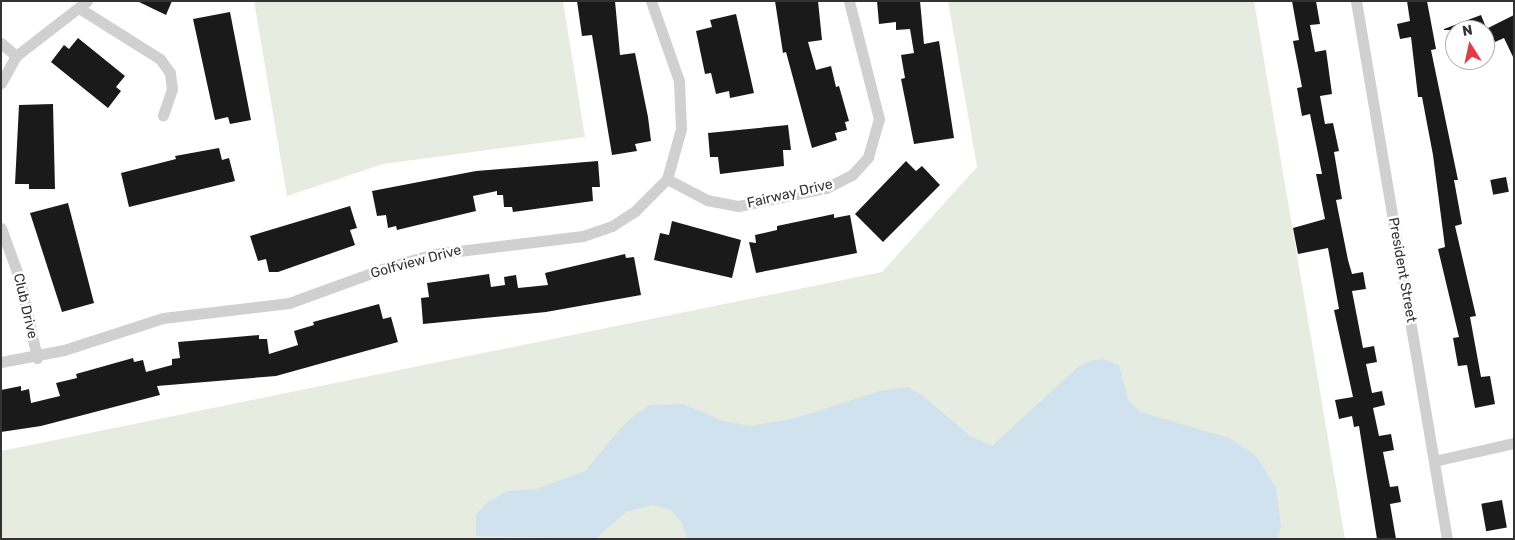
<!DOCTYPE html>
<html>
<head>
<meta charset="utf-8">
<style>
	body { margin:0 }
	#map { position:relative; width:1515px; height:540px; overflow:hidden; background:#fff; font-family:Rubik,sans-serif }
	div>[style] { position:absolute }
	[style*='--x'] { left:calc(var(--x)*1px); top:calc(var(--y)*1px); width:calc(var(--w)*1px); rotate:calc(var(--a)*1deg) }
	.green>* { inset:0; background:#e6ecdf }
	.water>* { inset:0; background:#cfe2ee }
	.building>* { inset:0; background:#1a1a1a; transform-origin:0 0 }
	.street>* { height:11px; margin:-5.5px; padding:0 5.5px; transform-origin:5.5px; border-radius:5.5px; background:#d0d0d0 }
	span { translate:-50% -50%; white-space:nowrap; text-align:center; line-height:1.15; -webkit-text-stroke:5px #fff; paint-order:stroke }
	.street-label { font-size:14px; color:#333 }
	.frame { position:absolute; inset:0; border:2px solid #333; pointer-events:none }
	.north { position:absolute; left:1445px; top:20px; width:50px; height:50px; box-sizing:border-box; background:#fff; border:1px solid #adadad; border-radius:50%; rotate:350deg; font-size:14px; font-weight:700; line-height:20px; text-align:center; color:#333 }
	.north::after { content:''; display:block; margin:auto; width:18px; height:22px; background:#e63946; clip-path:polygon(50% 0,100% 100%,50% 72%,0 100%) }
</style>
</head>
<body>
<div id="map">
	<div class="green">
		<div style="clip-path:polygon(254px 1px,563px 1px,585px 137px,383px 164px,287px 196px)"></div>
		<div style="clip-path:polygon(948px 1px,1254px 1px,1345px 539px,1px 539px,1px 451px,882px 272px,977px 167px)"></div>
	</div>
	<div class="water">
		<div style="clip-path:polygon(1103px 359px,1119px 365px,1128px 400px,1140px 412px,1229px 438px,1256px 456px,1276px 488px,1281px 527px,1277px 539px,687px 539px,682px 523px,670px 509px,652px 505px,626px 512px,595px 539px,476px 536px,476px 514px,489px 501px,508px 491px,536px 489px,585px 471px,621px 428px,637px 413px,651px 405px,683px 404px,723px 421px,751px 426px,796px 418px,880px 391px,908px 387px,923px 396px,970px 436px,992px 446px,1078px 367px,1089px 361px)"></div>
	</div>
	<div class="building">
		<div style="clip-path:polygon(137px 1px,172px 1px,166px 15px)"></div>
		<div style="clip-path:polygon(577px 1px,615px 1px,620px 55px,635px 53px,648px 117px,651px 141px,635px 144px,637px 151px,612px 155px,592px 35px,582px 36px)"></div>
		<div style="clip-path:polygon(775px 1px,818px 1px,822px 40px,808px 42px,816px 70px,831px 66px,836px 87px,839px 86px,849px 121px,845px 122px,847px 130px,835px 133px,837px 140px,812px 148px,786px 52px,783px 53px)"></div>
		<div style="clip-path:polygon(877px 1px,920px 1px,924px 44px,939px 41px,954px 138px,914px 144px,901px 79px,905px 78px,901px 55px,914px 53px,910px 29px,896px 30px,896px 22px,879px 24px)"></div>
		<div style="clip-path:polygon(1292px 1px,1316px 1px,1320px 24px,1310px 25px,1315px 52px,1326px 50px,1332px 94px,1320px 96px,1325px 124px,1333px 123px,1339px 151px,1334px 152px,1342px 199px,1336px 200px,1348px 260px,1352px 274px,1363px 272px,1366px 289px,1352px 291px,1363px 348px,1374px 346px,1377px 362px,1366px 364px,1372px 393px,1382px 391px,1385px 405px,1373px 408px,1379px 436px,1391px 434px,1394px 450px,1383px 452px,1390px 487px,1398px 486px,1401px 502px,1390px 504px,1396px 539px,1377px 539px,1359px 426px,1354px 427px,1352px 416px,1339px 419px,1335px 400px,1353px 397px,1334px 310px,1339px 309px,1328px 248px,1298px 254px,1293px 228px,1325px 219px,1316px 174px,1322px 174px,1310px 114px,1302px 116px,1297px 88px,1302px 87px,1293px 41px,1299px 40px)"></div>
		<div style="clip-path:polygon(1407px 1px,1427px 1px,1436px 49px,1431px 50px,1458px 180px,1454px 180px,1462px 224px,1455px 226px,1476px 316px,1470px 317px,1481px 377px,1490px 376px,1495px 404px,1475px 408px,1467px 365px,1458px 366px,1453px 338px,1459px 337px,1438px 249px,1445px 247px,1433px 155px,1422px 97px,1418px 97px,1411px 37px,1400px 39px,1397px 24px,1410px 21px)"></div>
		<div style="clip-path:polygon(230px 12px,251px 120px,230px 124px,228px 117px,215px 120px,193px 19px)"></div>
		<div style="clip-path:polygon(736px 14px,754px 93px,730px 98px,729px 91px,716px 94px,711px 73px,705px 74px,696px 31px,712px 27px,710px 20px)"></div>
		<div style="clip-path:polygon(1481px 15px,1487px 30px,1444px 30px,1444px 29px)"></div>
		<div style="clip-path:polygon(1514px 15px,1514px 59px,1504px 38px,1495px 42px,1488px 28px)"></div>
		<div style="clip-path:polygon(78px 38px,125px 76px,116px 87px,121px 91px,108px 108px,51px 62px,64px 45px,69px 49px)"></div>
		<div style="clip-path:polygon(53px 104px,55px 189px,29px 189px,29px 184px,15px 184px,19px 105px)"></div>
		<div style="clip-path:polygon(788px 125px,791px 150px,783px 150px,784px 166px,720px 174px,718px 157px,710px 157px,708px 133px)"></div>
		<div style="clip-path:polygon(219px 148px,222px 160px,229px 158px,235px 181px,129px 207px,121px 173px,176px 159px,175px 156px)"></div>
		<div style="clip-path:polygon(598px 161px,600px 187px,592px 187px,593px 201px,513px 212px,512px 207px,504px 207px,503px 195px,497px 195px,497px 191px,473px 196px,476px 211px,397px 230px,396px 226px,388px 228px,386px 215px,377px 216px,372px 191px,476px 171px)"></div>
		<div style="clip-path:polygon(906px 161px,916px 171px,922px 166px,940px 185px,883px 242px,855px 214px)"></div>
		<div style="left:1506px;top:177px;width:15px;height:16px;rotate:79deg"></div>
		<div style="clip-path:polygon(68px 203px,94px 303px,62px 312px,30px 213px)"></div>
		<div style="clip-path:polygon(350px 206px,357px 228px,350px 230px,355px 245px,278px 272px,269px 272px,266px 259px,258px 261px,250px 236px)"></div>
		<div style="clip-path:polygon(834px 214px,834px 218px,850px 215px,857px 253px,756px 273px,749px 242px,756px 243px,755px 235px,777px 230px,777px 226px)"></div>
		<div style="clip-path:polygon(672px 221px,741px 240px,732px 278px,654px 260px,660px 233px,669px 235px)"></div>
		<div style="clip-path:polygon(625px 254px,626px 258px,634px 257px,641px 295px,546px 312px,423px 324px,421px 298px,429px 297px,427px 283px,489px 274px,491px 287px,505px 285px,504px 277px,516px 275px,518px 288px,548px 285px,545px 273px)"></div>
		<div style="clip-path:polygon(379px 304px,383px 319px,391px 317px,398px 342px,276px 376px,157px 386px,160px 395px,41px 426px,1px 432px,1px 390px,21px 386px,21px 391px,29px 389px,31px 403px,60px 396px,56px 383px,77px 378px,76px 374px,101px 367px,133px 358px,134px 362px,143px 360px,146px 372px,172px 365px,172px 359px,180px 358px,178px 342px,259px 335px,259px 339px,267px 339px,269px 354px,298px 345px,294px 331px,314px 325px,313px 322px)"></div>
		<div style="left:1502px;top:500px;width:28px;height:21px;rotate:80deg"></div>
	</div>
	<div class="street">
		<div style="--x:1356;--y:1;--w:546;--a:80.4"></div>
		<div style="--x:79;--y:8;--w:96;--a:32.2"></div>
		<div style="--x:160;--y:59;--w:17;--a:54"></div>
		<div style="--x:170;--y:73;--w:16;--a:83"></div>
		<div style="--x:172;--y:89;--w:28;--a:109"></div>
		<div style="--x:1;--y:43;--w:20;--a:41"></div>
		<div style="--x:1;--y:83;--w:31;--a:-61"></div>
		<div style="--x:16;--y:56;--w:90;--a:-37.8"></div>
		<div style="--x:667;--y:179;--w:45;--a:27.7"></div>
		<div style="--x:707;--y:200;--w:32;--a:11"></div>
		<div style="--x:738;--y:206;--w:90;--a:-11.6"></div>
		<div style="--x:826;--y:188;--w:29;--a:-27"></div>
		<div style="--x:852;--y:175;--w:24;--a:-48"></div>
		<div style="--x:868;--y:157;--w:40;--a:-74"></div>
		<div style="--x:879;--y:119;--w:122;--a:-104.3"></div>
		<div style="--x:1;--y:228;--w:55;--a:69.9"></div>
		<div style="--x:20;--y:280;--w:80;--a:77.7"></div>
		<div style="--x:1;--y:362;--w:64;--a:-10.8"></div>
		<div style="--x:64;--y:350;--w:104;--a:-17.9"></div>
		<div style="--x:163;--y:318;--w:127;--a:-6.8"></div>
		<div style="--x:289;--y:303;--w:105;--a:-20"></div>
		<div style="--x:388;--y:267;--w:48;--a:-15.8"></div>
		<div style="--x:434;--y:254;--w:150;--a:-6.9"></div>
		<div style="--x:583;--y:236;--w:31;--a:-19"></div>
		<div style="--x:612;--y:226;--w:27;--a:-33"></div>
		<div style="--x:635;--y:211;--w:45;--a:-45"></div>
		<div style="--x:667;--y:179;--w:52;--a:-74.4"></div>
		<div style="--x:681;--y:129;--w:48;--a:-92.4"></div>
		<div style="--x:679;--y:81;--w:85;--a:-109.3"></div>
		<div style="--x:1434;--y:461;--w:82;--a:-12.7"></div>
	</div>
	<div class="street-label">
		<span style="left:790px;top:194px;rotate:-13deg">Fairway Drive</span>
		<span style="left:416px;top:262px;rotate:-15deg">Golfview Drive</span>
		<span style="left:1402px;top:270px;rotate:80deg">President Street</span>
		<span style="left:25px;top:306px;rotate:77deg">Club Drive</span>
	</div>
	<div class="frame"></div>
	<div class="north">N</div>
</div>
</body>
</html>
